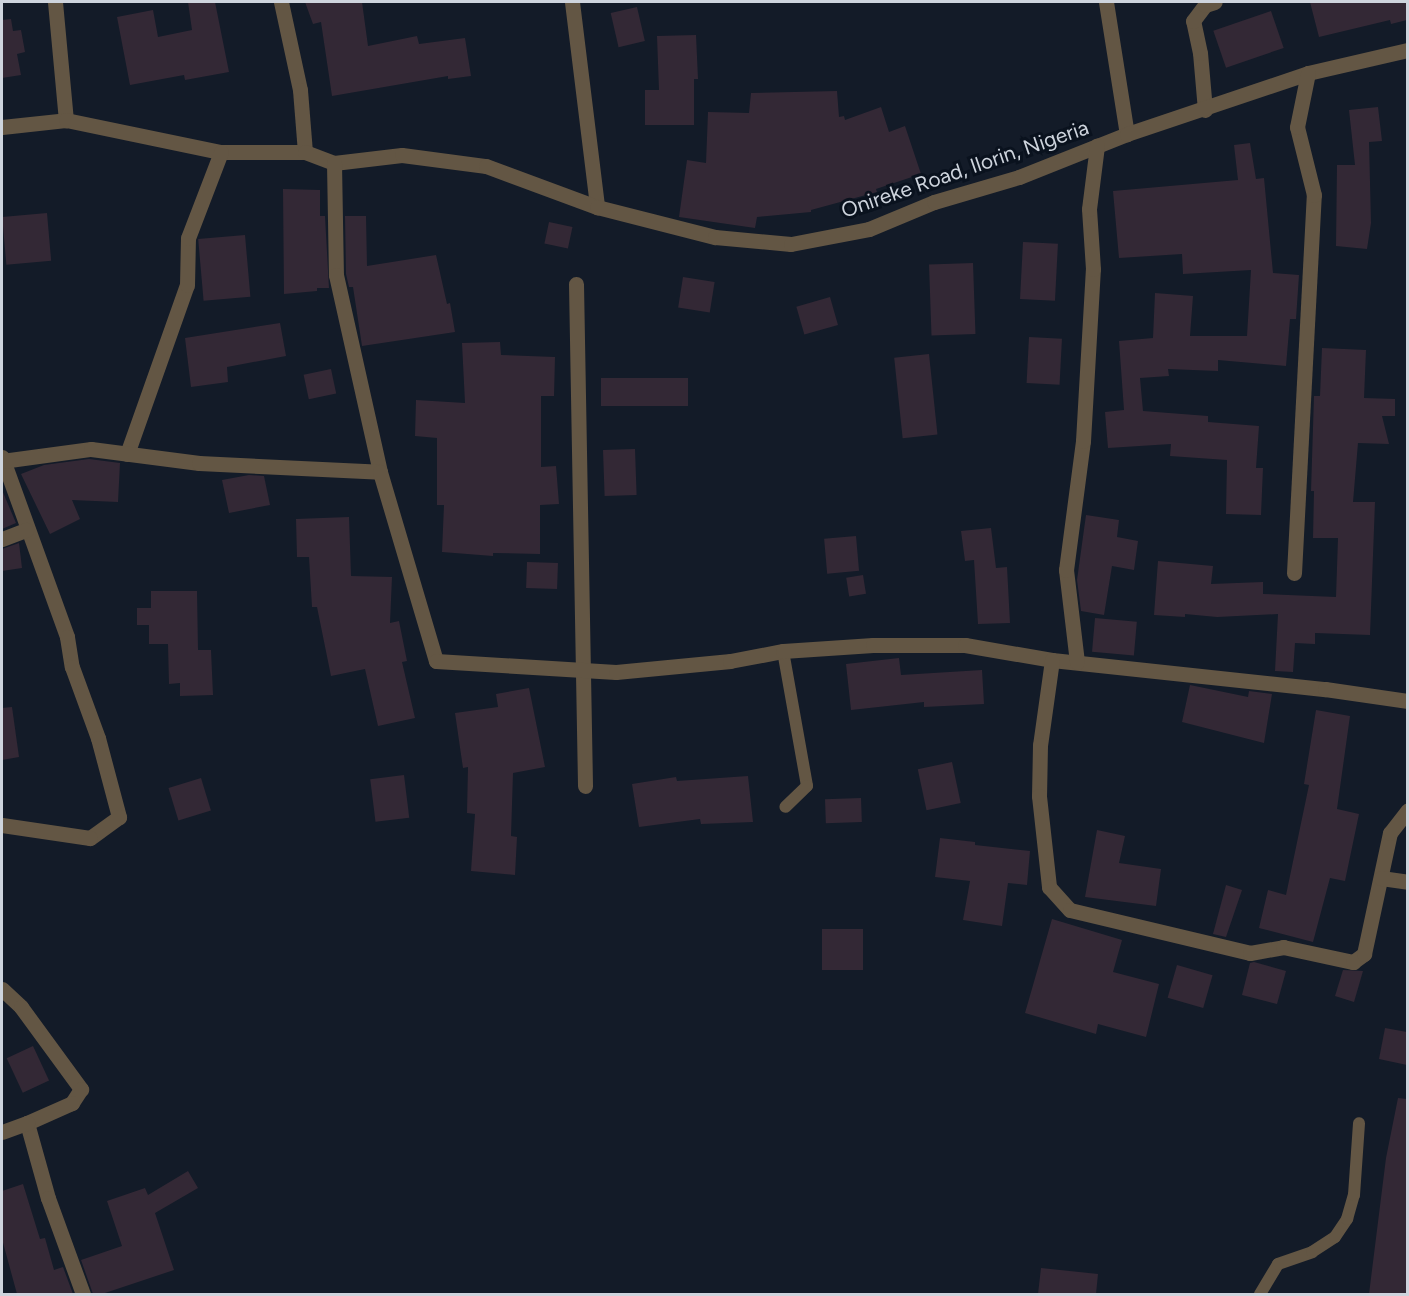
<!DOCTYPE html>
<html>
<head>
<meta charset="utf-8">
<style>
	body { margin:0 }
	#map { position:relative; width:1409px; height:1296px; overflow:hidden; background:#131b28; font-family:Figtree,sans-serif }
	div>[style] { position:absolute }
	[style*='--x'] { left:calc(var(--x)*1px); top:calc(var(--y)*1px); width:calc(var(--w)*1px); rotate:calc(var(--a)*1deg) }
	.building>* { inset:0; background:#332835; transform-origin:0 0 }
	.lane>* { height:12px; margin:-6px; padding:0 6px; transform-origin:6px; border-radius:6px; background:#635644 }
	.street>* { height:15px; margin:-7.5px; padding:0 7.5px; transform-origin:7.5px; border-radius:7.5px; background:#635644 }
	span { translate:-50% -50%; white-space:nowrap; text-align:center; line-height:1.15; -webkit-text-stroke:6px #0a121e; paint-order:stroke }
	.street-label { font-size:21px; color:#ced4dd }
	.frame { position:absolute; inset:0; border:3px solid #ced4dd; pointer-events:none }
</style>
</head>
<body>
<div id="map">
	<div class="building">
		<div style="clip-path:polygon(188px 2px,215px 2px,229px 72px,185px 80px,184px 75px,130px 85px,117px 17px,153px 10px,158px 37px,192px 30px)"></div>
		<div style="clip-path:polygon(305px 2px,362px 2px,368px 46px,417px 36px,419px 44px,465px 38px,471px 76px,448px 79px,448px 76px,332px 96px,321px 22px,313px 24px)"></div>
		<div style="clip-path:polygon(1310px 2px,1407px 2px,1407px 20px,1391px 24px,1390px 20px,1319px 37px)"></div>
		<div style="left:637px;top:7px;width:35px;height:27px;rotate:77deg"></div>
		<div style="left:1271px;top:11px;width:39px;height:61px;rotate:71deg"></div>
		<div style="clip-path:polygon(11px 19px,13px 31px,21px 30px,25px 52px,17px 54px,21px 75px,2px 78px,2px 20px)"></div>
		<div style="clip-path:polygon(696px 35px,698px 79px,694px 79px,694px 125px,645px 125px,645px 90px,659px 90px,657px 36px)"></div>
		<div style="clip-path:polygon(837px 91px,839px 117px,844px 116px,845px 120px,881px 107px,889px 132px,905px 126px,921px 174px,876px 189px,877px 192px,811px 210px,811px 212px,757px 217px,755px 228px,679px 217px,687px 160px,706px 163px,708px 112px,749px 113px,751px 93px)"></div>
		<div style="clip-path:polygon(1378px 107px,1382px 141px,1369px 142px,1371px 223px,1367px 249px,1336px 246px,1337px 165px,1355px 165px,1349px 110px)"></div>
		<div style="clip-path:polygon(1250px 143px,1256px 179px,1264px 178px,1273px 273px,1299px 275px,1296px 319px,1290px 319px,1286px 366px,1218px 360px,1218px 371px,1168px 369px,1169px 376px,1140px 378px,1143px 411px,1208px 416px,1208px 422px,1259px 426px,1256px 468px,1263px 468px,1261px 515px,1226px 514px,1227px 460px,1170px 456px,1171px 444px,1108px 448px,1105px 412px,1124px 410px,1119px 341px,1153px 338px,1155px 293px,1193px 296px,1190px 336px,1247px 336px,1251px 270px,1183px 274px,1182px 254px,1119px 258px,1113px 191px,1238px 180px,1234px 145px)"></div>
		<div style="clip-path:polygon(283px 189px,320px 190px,320px 216px,325px 216px,329px 288px,317px 288px,317px 291px,284px 294px)"></div>
		<div style="left:47px;top:213px;width:48px;height:45px;rotate:85deg"></div>
		<div style="clip-path:polygon(345px 216px,366px 216px,367px 266px,436px 255px,447px 304px,450px 303px,455px 332px,362px 346px,353px 287px,349px 287px,346px 274px)"></div>
		<div style="left:549px;top:222px;width:24px;height:22px;rotate:12deg"></div>
		<div style="left:245px;top:235px;width:62px;height:47px;rotate:85deg"></div>
		<div style="left:1023px;top:242px;width:35px;height:57px;rotate:3deg"></div>
		<div style="left:973px;top:263px;width:71px;height:44px;rotate:88deg"></div>
		<div style="left:683px;top:277px;width:32px;height:31px;rotate:9deg"></div>
		<div style="left:830px;top:297px;width:29px;height:35px;rotate:74deg"></div>
		<div style="clip-path:polygon(280px 323px,286px 356px,227px 367px,228px 382px,191px 387px,185px 338px)"></div>
		<div style="left:1029px;top:337px;width:33px;height:46px;rotate:3deg"></div>
		<div style="clip-path:polygon(500px 342px,501px 355px,555px 357px,554px 396px,541px 396px,541px 467px,556px 466px,559px 504px,540px 505px,540px 554px,493px 553px,493px 556px,442px 552px,444px 505px,437px 505px,437px 438px,415px 436px,416px 400px,465px 403px,462px 343px)"></div>
		<div style="clip-path:polygon(1322px 348px,1366px 350px,1364px 398px,1395px 399px,1395px 416px,1382px 416px,1389px 444px,1358px 443px,1353px 502px,1375px 502px,1370px 635px,1315px 633px,1315px 644px,1295px 643px,1293px 672px,1275px 671px,1278px 614px,1217px 617px,1185px 614px,1185px 617px,1154px 615px,1158px 561px,1213px 566px,1211px 584px,1263px 582px,1263px 594px,1336px 597px,1338px 538px,1313px 538px,1314px 491px,1311px 491px,1314px 396px,1320px 396px)"></div>
		<div style="left:929px;top:354px;width:81px;height:35px;rotate:84deg"></div>
		<div style="left:331px;top:369px;width:25px;height:28px;rotate:78deg"></div>
		<div style="left:601px;top:378px;width:87px;height:28px"></div>
		<div style="left:635px;top:449px;width:46px;height:32px;rotate:88deg"></div>
		<div style="clip-path:polygon(89px 459px,120px 463px,118px 502px,72px 500px,80px 519px,50px 534px,21px 474px,44px 465px)"></div>
		<div style="clip-path:polygon(249px 475px,264px 476px,270px 505px,229px 513px,222px 480px)"></div>
		<div style="clip-path:polygon(2px 490px,16px 523px,2px 529px)"></div>
		<div style="clip-path:polygon(1086px 515px,1119px 520px,1117px 537px,1138px 541px,1134px 570px,1112px 566px,1104px 615px,1081px 611px,1077px 580px)"></div>
		<div style="clip-path:polygon(349px 517px,351px 576px,392px 577px,390px 623px,399px 621px,407px 661px,402px 662px,415px 718px,378px 726px,365px 669px,331px 676px,317px 607px,312px 607px,309px 557px,297px 557px,296px 519px)"></div>
		<div style="clip-path:polygon(991px 528px,996px 568px,1007px 567px,1010px 623px,978px 624px,974px 560px,965px 561px,961px 531px)"></div>
		<div style="left:856px;top:536px;width:35px;height:32px;rotate:85deg"></div>
		<div style="clip-path:polygon(19px 543px,22px 568px,2px 571px,2px 549px)"></div>
		<div style="left:527px;top:562px;width:31px;height:26px;rotate:2deg"></div>
		<div style="left:863px;top:575px;width:19px;height:17px;rotate:81deg"></div>
		<div style="clip-path:polygon(151px 591px,197px 591px,198px 650px,211px 650px,213px 695px,180px 696px,180px 683px,169px 684px,168px 644px,149px 644px,149px 625px,137px 625px,137px 608px,151px 608px)"></div>
		<div style="left:1095px;top:618px;width:42px;height:34px;rotate:5deg"></div>
		<div style="clip-path:polygon(899px 658px,901px 675px,982px 670px,984px 704px,924px 707px,924px 702px,851px 710px,846px 664px)"></div>
		<div style="clip-path:polygon(1190px 685px,1248px 697px,1249px 691px,1272px 694px,1264px 743px,1182px 722px)"></div>
		<div style="clip-path:polygon(529px 688px,545px 767px,513px 773px,511px 836px,517px 837px,515px 875px,471px 871px,475px 814px,467px 813px,468px 767px,463px 768px,455px 713px,498px 707px,496px 694px)"></div>
		<div style="clip-path:polygon(12px 707px,19px 757px,2px 760px,2px 708px)"></div>
		<div style="clip-path:polygon(1316px 710px,1350px 716px,1337px 809px,1359px 814px,1345px 881px,1330px 878px,1313px 942px,1259px 928px,1268px 890px,1286px 895px,1309px 785px,1304px 784px)"></div>
		<div style="left:952px;top:762px;width:42px;height:35px;rotate:78deg"></div>
		<div style="left:404px;top:775px;width:43px;height:34px;rotate:83deg"></div>
		<div style="clip-path:polygon(748px 776px,753px 822px,701px 824px,700px 819px,639px 827px,632px 784px,676px 777px,677px 781px)"></div>
		<div style="left:201px;top:778px;width:34px;height:34px;rotate:73deg"></div>
		<div style="left:861px;top:798px;width:24px;height:36px;rotate:88deg"></div>
		<div style="clip-path:polygon(1097px 830px,1125px 836px,1119px 863px,1161px 869px,1156px 906px,1085px 897px)"></div>
		<div style="clip-path:polygon(940px 838px,975px 842px,975px 845px,1030px 851px,1027px 885px,1008px 883px,1002px 926px,963px 920px,970px 881px,935px 877px)"></div>
		<div style="clip-path:polygon(1226px 885px,1242px 890px,1226px 937px,1213px 934px)"></div>
		<div style="clip-path:polygon(1052px 919px,1122px 940px,1113px 972px,1159px 984px,1146px 1037px,1098px 1024px,1096px 1034px,1025px 1013px)"></div>
		<div style="left:822px;top:929px;width:41px;height:41px"></div>
		<div style="clip-path:polygon(1254px 962px,1286px 971px,1277px 1004px,1242px 995px,1250px 963px)"></div>
		<div style="left:1177px;top:965px;width:37px;height:34px;rotate:16deg"></div>
		<div style="clip-path:polygon(1343px 970px,1363px 971px,1354px 1002px,1335px 996px)"></div>
		<div style="clip-path:polygon(1385px 1028px,1407px 1032px,1407px 1065px,1379px 1059px)"></div>
		<div style="left:33px;top:1046px;width:38px;height:29px;rotate:65deg"></div>
		<div style="clip-path:polygon(1398px 1098px,1407px 1099px,1407px 1294px,1369px 1294px,1386px 1158px)"></div>
		<div style="clip-path:polygon(188px 1171px,198px 1188px,155px 1213px,174px 1270px,102px 1294px,93px 1294px,81px 1260px,122px 1246px,107px 1201px,145px 1188px,148px 1195px)"></div>
		<div style="clip-path:polygon(23px 1184px,40px 1239px,45px 1238px,54px 1270px,63px 1267px,73px 1294px,17px 1294px,2px 1239px,2px 1191px)"></div>
		<div style="clip-path:polygon(1041px 1268px,1098px 1274px,1096px 1294px,1038px 1294px)"></div>
	</div>
	<div class="lane">
		<div style="--x:783;--y:651;--w:137;--a:79.9"></div>
		<div style="--x:807;--y:786;--w:30;--a:136"></div>
		<div style="--x:1260;--y:1294;--w:35;--a:-59"></div>
		<div style="--x:1278;--y:1264;--w:36;--a:-19"></div>
		<div style="--x:1312;--y:1252;--w:27;--a:-33"></div>
		<div style="--x:1335;--y:1237;--w:22;--a:-56"></div>
		<div style="--x:1347;--y:1219;--w:25;--a:-74"></div>
		<div style="--x:1354;--y:1195;--w:72;--a:-86"></div>
	</div>
	<div class="street">
		<div style="--x:55;--y:2;--w:119;--a:84.7"></div>
		<div style="--x:281;--y:2;--w:90;--a:77.8"></div>
		<div style="--x:300;--y:90;--w:62;--a:85.4"></div>
		<div style="--x:572;--y:2;--w:207;--a:83"></div>
		<div style="--x:1106;--y:2;--w:134;--a:81"></div>
		<div style="--x:1205;--y:110;--w:57;--a:-95"></div>
		<div style="--x:1200;--y:53;--w:33;--a:-102"></div>
		<div style="--x:1193;--y:21;--w:20;--a:-53"></div>
		<div style="--x:1205;--y:5;--w:10;--a:-17"></div>
		<div style="--x:2;--y:127;--w:64;--a:-6.2"></div>
		<div style="--x:66;--y:120;--w:158;--a:11.7"></div>
		<div style="--x:221;--y:152;--w:84;--a:0"></div>
		<div style="--x:305;--y:152;--w:31;--a:21"></div>
		<div style="--x:334;--y:163;--w:68;--a:-6.7"></div>
		<div style="--x:402;--y:155;--w:85;--a:7.5"></div>
		<div style="--x:486;--y:166;--w:118;--a:20.3"></div>
		<div style="--x:597;--y:207;--w:122;--a:14.3"></div>
		<div style="--x:715;--y:237;--w:76;--a:5.3"></div>
		<div style="--x:791;--y:244;--w:79;--a:-10.9"></div>
		<div style="--x:869;--y:229;--w:70;--a:-22.6"></div>
		<div style="--x:934;--y:202;--w:89;--a:-16.4"></div>
		<div style="--x:1019;--y:177;--w:116;--a:-21.7"></div>
		<div style="--x:1127;--y:134;--w:191;--a:-18.6"></div>
		<div style="--x:1308;--y:73;--w:103;--a:-13"></div>
		<div style="--x:334;--y:163;--w:112;--a:89"></div>
		<div style="--x:336;--y:275;--w:202;--a:77.4"></div>
		<div style="--x:576;--y:284;--w:502;--a:88.97"></div>
		<div style="--x:127;--y:454;--w:179;--a:-70.5"></div>
		<div style="--x:187;--y:285;--w:47;--a:-88.8"></div>
		<div style="--x:188;--y:238;--w:92;--a:-69"></div>
		<div style="--x:2;--y:457;--w:191;--a:70.1"></div>
		<div style="--x:67;--y:637;--w:30;--a:81"></div>
		<div style="--x:72;--y:667;--w:76;--a:69.9"></div>
		<div style="--x:98;--y:738;--w:82;--a:75.1"></div>
		<div style="--x:119;--y:817;--w:36;--a:144"></div>
		<div style="--x:90;--y:838;--w:89;--a:-171.6"></div>
		<div style="--x:2;--y:461;--w:90;--a:-7.7"></div>
		<div style="--x:91;--y:449;--w:109;--a:7.4"></div>
		<div style="--x:199;--y:463;--w:181;--a:2.8"></div>
		<div style="--x:380;--y:472;--w:197;--a:73.5"></div>
		<div style="--x:436;--y:661;--w:180;--a:3.5"></div>
		<div style="--x:616;--y:672;--w:115;--a:-5.5"></div>
		<div style="--x:730;--y:661;--w:54;--a:-10.7"></div>
		<div style="--x:783;--y:651;--w:90;--a:-3.8"></div>
		<div style="--x:873;--y:645;--w:92;--a:0"></div>
		<div style="--x:965;--y:645;--w:88;--a:9.8"></div>
		<div style="--x:1052;--y:660;--w:275;--a:6.1"></div>
		<div style="--x:1325;--y:689;--w:84;--a:8.2"></div>
		<div style="--x:2;--y:539;--w:26;--a:-21"></div>
		<div style="--x:1294;--y:573;--w:379;--a:-87"></div>
		<div style="--x:1314;--y:195;--w:70;--a:-104"></div>
		<div style="--x:1297;--y:127;--w:55;--a:-78.5"></div>
		<div style="--x:1052;--y:660;--w:86;--a:98"></div>
		<div style="--x:1040;--y:745;--w:51;--a:91.1"></div>
		<div style="--x:1039;--y:796;--w:92;--a:83.7"></div>
		<div style="--x:1049;--y:887;--w:31;--a:48"></div>
		<div style="--x:1070;--y:910;--w:185;--a:13.4"></div>
		<div style="--x:1250;--y:953;--w:34;--a:-10"></div>
		<div style="--x:1283;--y:947;--w:72;--a:12.1"></div>
		<div style="--x:1353;--y:962;--w:14;--a:-36"></div>
		<div style="--x:1364;--y:954;--w:124;--a:-77.9"></div>
		<div style="--x:1390;--y:833;--w:29;--a:-52"></div>
		<div style="--x:1077;--y:662;--w:93;--a:-96.8"></div>
		<div style="--x:1066;--y:570;--w:130;--a:-82.5"></div>
		<div style="--x:1083;--y:441;--w:172;--a:-86.7"></div>
		<div style="--x:1093;--y:269;--w:60;--a:-93.8"></div>
		<div style="--x:1089;--y:209;--w:64;--a:-82.8"></div>
		<div style="--x:1381;--y:878;--w:27;--a:8"></div>
		<div style="--x:2;--y:989;--w:26;--a:43"></div>
		<div style="--x:21;--y:1007;--w:102;--a:53.8"></div>
		<div style="--x:81;--y:1089;--w:17;--a:123"></div>
		<div style="--x:72;--y:1103;--w:49;--a:156"></div>
		<div style="--x:27;--y:1123;--w:78;--a:74.4"></div>
		<div style="--x:48;--y:1198;--w:102;--a:70"></div>
		<div style="--x:2;--y:1132;--w:27;--a:-20"></div>
	</div>
	<div class="street-label">
		<span style="left:965px;top:169px;rotate:-19deg">Onireke Road, Ilorin, Nigeria</span>
	</div>
	<div class="frame"></div>
</div>
</body>
</html>
